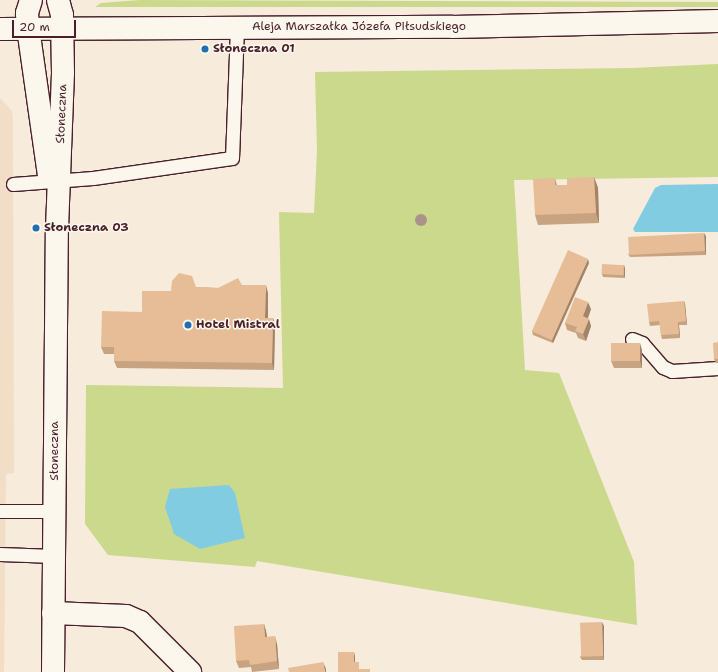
<!DOCTYPE html>
<html>
<head>
<meta charset="utf-8">
<style>
	body { margin:0 }
	#map { position:relative; width:718px; height:672px; overflow:hidden; background:#f7ebdb; font-family:"Shantell Sans",sans-serif }
	div>[style] { position:absolute }
	[style*='--x'] { left:calc(var(--x)*1px); top:calc(var(--y)*1px); width:calc(var(--w)*1px); rotate:calc(var(--a)*1deg) }
	.built>* { inset:0; background:#f2ddc7 }
	.green>* { inset:0; background:#cad98c }
	.water>* { inset:0; background:#82cce2 }
	.roads { filter:drop-shadow(1px 0 #4a1f2b) drop-shadow(-1px 0 #4a1f2b) drop-shadow(0 1px #4a1f2b) drop-shadow(0 -1px #4a1f2b) }
	.service>* { height:13px; margin:-6.5px; padding:0 6.5px; transform-origin:6.5px; border-radius:6.5px; background:#fbf7ec }
	.minor>* { height:22px; margin:-11px; padding:0 11px; transform-origin:11px; border-radius:11px; background:#fbf7ec }
	.secondary>* { height:22px; margin:-11px; padding:0 11px; transform-origin:11px; border-radius:11px; background:#fbf7ec }
	.trees>* { width:12px; height:12px; margin:-6px; border-radius:50%; background:#a99587 }
	.wall>* { inset:0; background:#c7a382 }
	.shaded-wall>* { inset:0; background:#a2846a }
	.building>* { inset:0; background:#e7bd97; transform-origin:0 0 }
	.dots>* { width:11px; height:11px; translate:-50% -50%; box-sizing:border-box; border:2px solid #fbf7ec; border-radius:50% }
	span { translate:-50% -50%; white-space:nowrap; text-align:center; line-height:1.15; -webkit-text-stroke:3px #fbf7ec; paint-order:stroke }
	.street-label { font-size:12px; color:#4a1f2b }
	.poi-label { font-size:12px; color:#4a1f2b; font-weight:700 }
	.left { translate:0 -50%; text-align:left }
	.scale { position:absolute; left:12px; top:20px; width:64px; height:18px; box-sizing:border-box; border:2px solid #4a1f2b; border-top:0; padding-left:5px; font-size:12px; line-height:14px; white-space:nowrap; color:#4a1f2b; -webkit-text-stroke:3px #fbf7ec; paint-order:stroke }
</style>
</head>
<body>
<div id="map">
	<div class="built">
		<div style="clip-path:polygon(0 98px,12px 111px,13px 121px,14px 473px,6px 474px,4px 672px,0 672px)"></div>
	</div>
	<div class="green">
		<div style="clip-path:polygon(140px 0,718px 2px,718px 7px,95px 7px,101px 3px)"></div>
		<div style="clip-path:polygon(718px 64px,718px 177px,514px 180px,525px 370px,559px 373px,634px 562px,637px 625px,257px 561px,255px 567px,108px 555px,85px 524px,86px 385px,283px 388px,279px 212px,314px 213px,317px 151px,315px 72px,632px 68px)"></div>
	</div>
	<div class="water">
		<div style="clip-path:polygon(718px 184px,718px 232px,635px 232px,633px 229px,655px 188px,661px 185px)"></div>
		<div style="clip-path:polygon(229px 485px,235px 493px,245px 538px,200px 549px,174px 534px,165px 507px,170px 489px)"></div>
	</div>
	<div class="roads">
		<div class="service">
			<div style="--x:13;--y:184;--w:80;--a:-4.3"></div>
			<div style="--x:93;--y:178;--w:140;--a:-8.2"></div>
			<div style="--x:232;--y:158;--w:131;--a:-87.8"></div>
			<div style="--x:632;--y:339;--w:11;--a:22"></div>
			<div style="--x:642;--y:343;--w:32;--a:49"></div>
			<div style="--x:663;--y:367;--w:10;--a:24"></div>
			<div style="--x:672;--y:371;--w:46;--a:-3.7"></div>
			<div style="--x:0;--y:511;--w:54;--a:0"></div>
			<div style="--x:0;--y:554;--w:54;--a:2.1"></div>
		</div>
		<div class="minor">
			<div style="--x:31;--y:0;--w:14;--a:107"></div>
			<div style="--x:27;--y:13;--w:15;--a:86"></div>
			<div style="--x:28;--y:28;--w:149;--a:81.9"></div>
			<div style="--x:53;--y:613;--w:73;--a:2.4"></div>
			<div style="--x:126;--y:616;--w:15;--a:23"></div>
			<div style="--x:140;--y:622;--w:71;--a:45"></div>
			<div style="--x:53;--y:672;--w:443;--a:-89.5"></div>
			<div style="--x:57;--y:229;--w:156;--a:-87.8"></div>
			<div style="--x:63;--y:73;--w:58;--a:-91"></div>
			<div style="--x:62;--y:15;--w:16;--a:-105"></div>
		</div>
		<div class="secondary">
			<div style="--x:0;--y:29;--w:452;--a:-0.3"></div>
			<div style="--x:452;--y:27;--w:266;--a:-1.3"></div>
		</div>
	</div>
	<div class="trees">
		<div style="left:421px;top:220px"></div>
	</div>
	<div class="wall">
		<div style="clip-path:polygon(594px 177px,598px 188px,599px 223px,538px 225px,535px 215px,555px 178px,557px 185px,567px 185px)"></div>
		<div style="clip-path:polygon(706px 236px,706px 255px,630px 257px,628px 254px)"></div>
		<div style="clip-path:polygon(589px 263px,553px 343px,533px 335px,532px 331px)"></div>
		<div style="clip-path:polygon(624px 265px,625px 269px,625px 278px,603px 277px,602px 274px)"></div>
		<div style="clip-path:polygon(242px 285px,268px 293px,268px 318px,273px 318px,275px 325px,274px 370px,117px 368px,114px 361px,114px 354px,104px 354px,101px 347px,142px 312px,196px 287px,218px 288px)"></div>
		<div style="clip-path:polygon(684px 301px,685px 304px,687px 325px,679px 325px,680px 338px,662px 339px,661px 335px,660px 325px,650px 326px,649px 322px)"></div>
		<div style="clip-path:polygon(591px 309px,588px 318px,591px 326px,586px 341px,578px 338px,576px 333px,567px 330px,565px 323px)"></div>
		<div style="clip-path:polygon(718px 342px,718px 363px,716px 363px,714px 359px)"></div>
		<div style="clip-path:polygon(642px 350px,642px 368px,614px 368px,611px 361px)"></div>
		<div style="clip-path:polygon(264px 624px,266px 631px,267px 637px,277px 644px,279px 669px,252px 672px,251px 667px,239px 668px,236px 661px)"></div>
		<div style="clip-path:polygon(604px 626px,604px 660px,582px 660px,580px 657px)"></div>
	</div>
	<div class="shaded-wall">
		<div style="clip-path:polygon(594px 177px,598px 188px,599px 223px,596px 213px)"></div>
		<div style="clip-path:polygon(704px 233px,706px 236px,706px 255px,705px 251px)"></div>
		<div style="clip-path:polygon(588px 259px,589px 263px,553px 343px,552px 340px)"></div>
		<div style="clip-path:polygon(624px 265px,625px 269px,625px 278px,624px 275px)"></div>
		<div style="clip-path:polygon(266px 285px,268px 293px,268px 325px,265px 318px)"></div>
		<div style="clip-path:polygon(684px 301px,685px 304px,687px 325px,686px 321px)"></div>
		<div style="clip-path:polygon(588px 302px,591px 309px,586px 323px,583px 316px)"></div>
		<div style="clip-path:polygon(273px 318px,275px 325px,274px 370px,272px 363px)"></div>
		<div style="clip-path:polygon(589px 319px,591px 326px,586px 341px,583px 334px)"></div>
		<div style="clip-path:polygon(678px 322px,679px 325px,680px 338px,679px 334px)"></div>
		<div style="clip-path:polygon(640px 343px,642px 350px,642px 368px,640px 361px)"></div>
		<div style="clip-path:polygon(602px 622px,604px 626px,604px 660px,603px 656px)"></div>
		<div style="clip-path:polygon(264px 624px,266px 631px,268px 644px,265px 637px)"></div>
		<div style="clip-path:polygon(275px 636px,277px 644px,279px 669px,277px 661px)"></div>
		<div style="clip-path:polygon(354px 652px,355px 656px,355px 665px,354px 662px)"></div>
		<div style="clip-path:polygon(323px 662px,326px 669px,326px 672px,325px 672px)"></div>
	</div>
	<div class="building">
		<div style="clip-path:polygon(594px 177px,596px 213px,535px 215px,533px 179px,555px 178px,555px 185px,567px 185px,567px 178px)"></div>
		<div style="left:704px;top:233px;width:18px;height:76px;rotate:87deg"></div>
		<div style="left:568px;top:250px;width:22px;height:89px;rotate:24deg"></div>
		<div style="left:602px;top:264px;width:22px;height:10px;rotate:3deg"></div>
		<div style="clip-path:polygon(179px 273px,192px 276px,196px 287px,218px 288px,238px 278px,242px 285px,266px 285px,265px 318px,273px 318px,272px 363px,114px 361px,114px 347px,101px 347px,102px 311px,142px 312px,142px 291px,171px 291px,172px 281px)"></div>
		<div style="clip-path:polygon(575px 297px,588px 302px,583px 316px,589px 319px,583px 334px,575px 331px,577px 327px,565px 323px)"></div>
		<div style="clip-path:polygon(684px 301px,686px 321px,678px 322px,679px 334px,661px 335px,659px 321px,649px 322px,647px 304px)"></div>
		<div style="clip-path:polygon(718px 342px,718px 359px,714px 359px,713px 343px)"></div>
		<div style="left:611px;top:343px;width:29px;height:18px"></div>
		<div style="left:602px;top:622px;width:34px;height:22px;rotate:88deg"></div>
		<div style="clip-path:polygon(264px 624px,265px 637px,275px 636px,277px 661px,250px 665px,249px 660px,236px 661px,234px 626px)"></div>
		<div style="clip-path:polygon(338px 652px,354px 652px,354px 662px,359px 662px,359px 669px,370px 669px,370px 672px,338px 672px)"></div>
		<div style="clip-path:polygon(323px 662px,325px 672px,289px 672px,288px 668px)"></div>
	</div>
	<div class="dots">
		<div style="left:205px;top:49px;background:#1f6fb2"></div>
		<div style="left:36px;top:228px;background:#1f6fb2"></div>
		<div style="left:188px;top:325px;background:#1f6fb2"></div>
	</div>
	<div class="street-label">
		<span style="left:359px;top:27px">Aleja Marszałka Józefa Piłsudskiego</span>
		<span style="left:62px;top:114px;rotate:-88deg">Słoneczna</span>
		<span style="left:55px;top:451px;rotate:-90deg">Słoneczna</span>
	</div>
	<div class="poi-label">
		<span class="left" style="left:213px;top:49px">Słoneczna 01</span>
		<span class="left" style="left:44px;top:228px">Słoneczna 03</span>
		<span class="left" style="left:196px;top:325px">Hotel Mistral</span>
	</div>
	<div class="scale">20 m</div>
</div>
</body>
</html>
